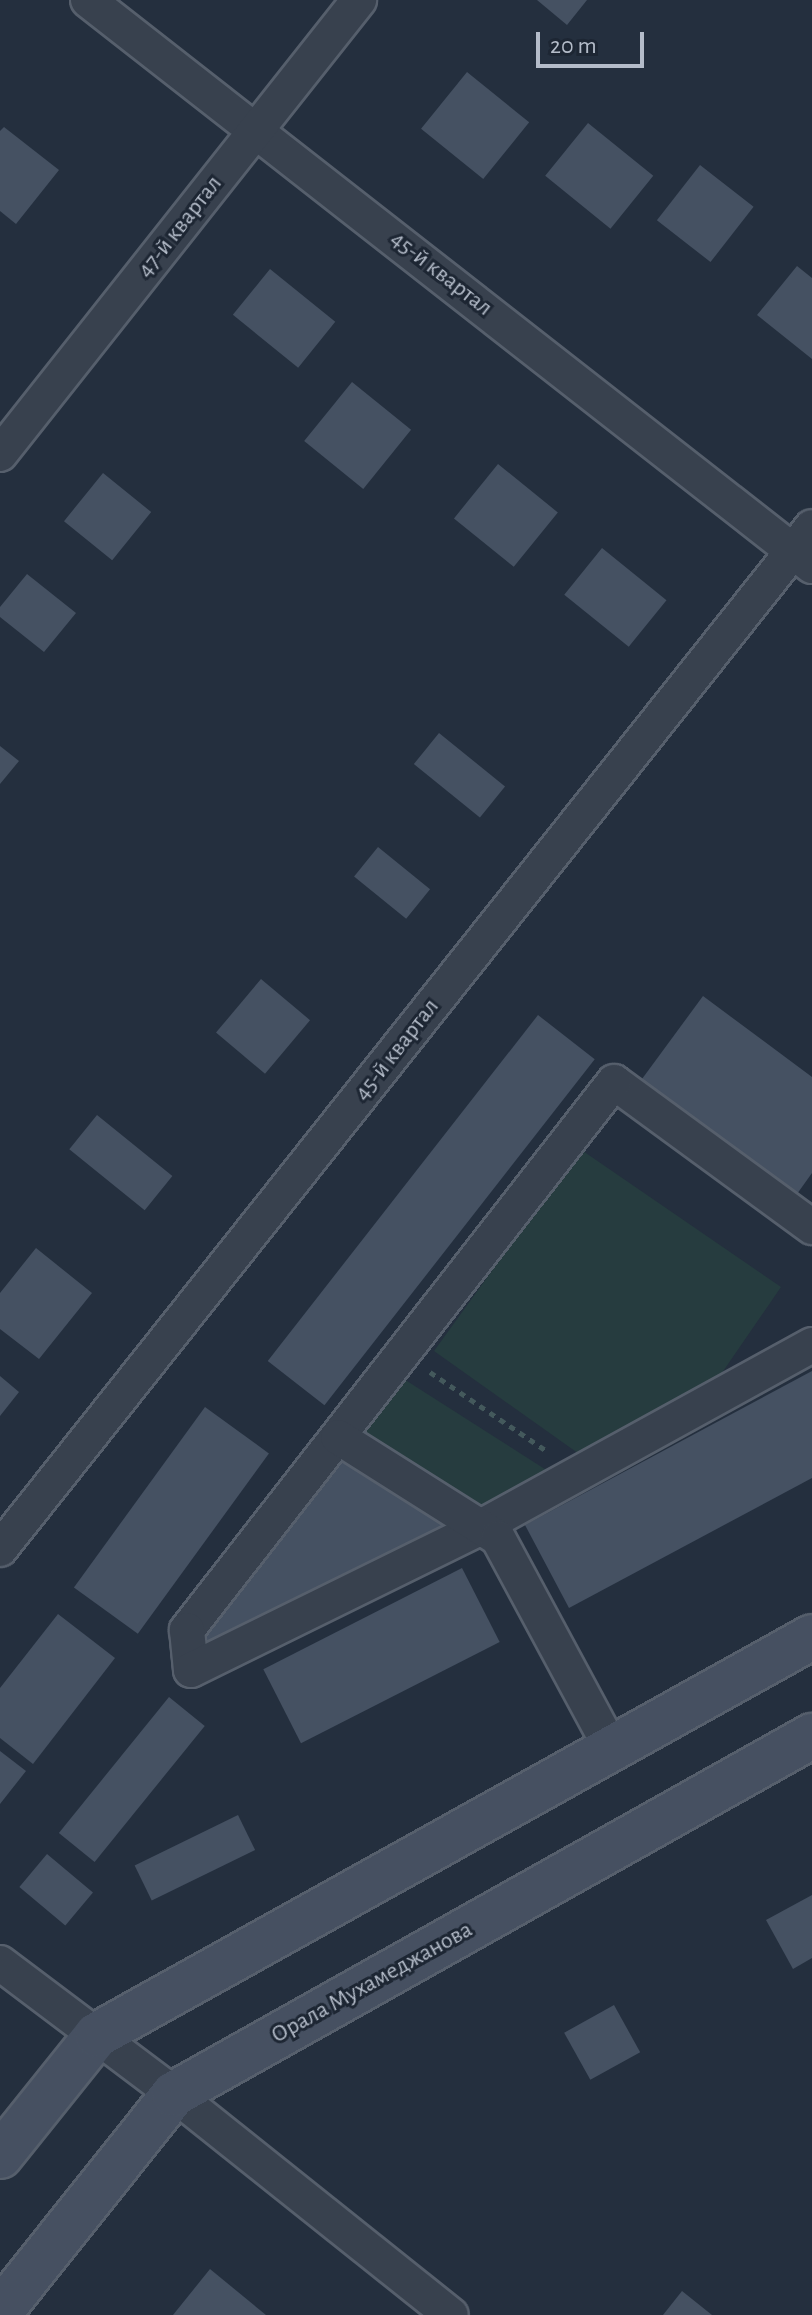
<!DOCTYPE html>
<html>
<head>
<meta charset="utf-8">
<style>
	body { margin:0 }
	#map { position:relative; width:812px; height:2315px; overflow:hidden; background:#242f3e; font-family:"Alegreya Sans",sans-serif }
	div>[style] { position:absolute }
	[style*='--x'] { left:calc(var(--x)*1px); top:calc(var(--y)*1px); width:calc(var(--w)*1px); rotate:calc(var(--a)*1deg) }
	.green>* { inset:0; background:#263c3f }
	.building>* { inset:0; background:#455162; transform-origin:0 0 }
	.path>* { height:5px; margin-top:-2.5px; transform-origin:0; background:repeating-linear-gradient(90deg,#44595c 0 6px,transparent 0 12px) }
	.roads { filter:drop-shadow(2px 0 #565f6c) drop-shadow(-2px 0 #565f6c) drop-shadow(0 2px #565f6c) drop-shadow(0 -2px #565f6c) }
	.street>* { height:34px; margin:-17px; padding:0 17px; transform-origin:17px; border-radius:17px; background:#38414e }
	.secondary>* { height:44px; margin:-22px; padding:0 22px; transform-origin:22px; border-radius:22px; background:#465061 }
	span { translate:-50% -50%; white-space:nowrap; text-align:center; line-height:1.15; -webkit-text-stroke:6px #1d2633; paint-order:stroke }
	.street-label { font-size:24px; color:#b4bcc9 }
	.scale { position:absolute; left:536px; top:32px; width:108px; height:36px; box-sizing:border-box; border:4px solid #b4bcc9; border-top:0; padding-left:10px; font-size:24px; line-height:28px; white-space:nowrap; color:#b4bcc9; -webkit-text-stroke:6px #1d2633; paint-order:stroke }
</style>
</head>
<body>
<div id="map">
	<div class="green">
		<div style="clip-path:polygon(580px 1149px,781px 1287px,715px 1383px,582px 1456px,434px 1351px)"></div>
		<div style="clip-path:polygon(396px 1374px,551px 1473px,485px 1509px,361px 1430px)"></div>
	</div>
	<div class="building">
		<div style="clip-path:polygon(537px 0,587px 0,567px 25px)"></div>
		<div style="left:467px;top:72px;width:80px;height:73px;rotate:39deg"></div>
		<div style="left:588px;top:123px;width:84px;height:68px;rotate:39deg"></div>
		<div style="clip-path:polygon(4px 127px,59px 170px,16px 224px,0 211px,0 131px)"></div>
		<div style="left:700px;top:165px;width:68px;height:70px;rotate:38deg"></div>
		<div style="clip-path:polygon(797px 266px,812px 278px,812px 359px,757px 315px)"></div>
		<div style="left:270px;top:269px;width:84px;height:59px;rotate:39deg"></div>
		<div style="left:352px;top:382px;width:76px;height:76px;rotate:39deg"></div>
		<div style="left:498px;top:464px;width:77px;height:70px;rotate:39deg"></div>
		<div style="left:103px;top:473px;width:62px;height:62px;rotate:39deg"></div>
		<div style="left:602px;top:548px;width:83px;height:60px;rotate:39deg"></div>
		<div style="clip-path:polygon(27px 574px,76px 613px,44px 652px,0 617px,0 607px)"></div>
		<div style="left:439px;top:733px;width:85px;height:40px;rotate:39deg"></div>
		<div style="clip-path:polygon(0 746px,19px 761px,0 784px)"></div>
		<div style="left:378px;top:847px;width:67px;height:38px;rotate:39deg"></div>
		<div style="left:261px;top:979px;width:64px;height:70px;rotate:40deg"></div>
		<div style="clip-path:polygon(703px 996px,812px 1077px,812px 1173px,797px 1194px,642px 1079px)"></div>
		<div style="left:538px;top:1015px;width:72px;height:439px;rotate:38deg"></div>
		<div style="left:97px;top:1115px;width:97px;height:44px;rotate:39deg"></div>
		<div style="clip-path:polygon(36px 1248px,92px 1293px,39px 1359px,0 1329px,0 1293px)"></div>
		<div style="clip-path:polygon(812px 1371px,812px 1478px,569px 1608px,525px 1525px)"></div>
		<div style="clip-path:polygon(0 1376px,19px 1392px,0 1416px)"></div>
		<div style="left:205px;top:1407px;width:79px;height:223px;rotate:36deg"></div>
		<div style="clip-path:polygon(338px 1452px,463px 1524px,200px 1652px,201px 1629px)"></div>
		<div style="left:462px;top:1568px;width:83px;height:223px;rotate:63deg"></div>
		<div style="clip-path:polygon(58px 1614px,115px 1658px,33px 1764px,0 1738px,0 1688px)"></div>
		<div style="left:169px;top:1697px;width:46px;height:175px;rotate:39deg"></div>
		<div style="clip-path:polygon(0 1751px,26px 1771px,0 1804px)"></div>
		<div style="left:238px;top:1815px;width:39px;height:115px;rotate:64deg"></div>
		<div style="left:47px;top:1854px;width:60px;height:43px;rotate:40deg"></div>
		<div style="clip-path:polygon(812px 1895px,812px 1958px,793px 1969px,766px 1920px)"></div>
		<div style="left:614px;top:2005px;width:54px;height:57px;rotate:61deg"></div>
		<div style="clip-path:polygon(210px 2269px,266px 2315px,173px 2315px)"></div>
		<div style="clip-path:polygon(682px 2291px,712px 2315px,663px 2315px)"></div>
	</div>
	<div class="path">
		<div style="--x:430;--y:1372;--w:143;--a:34.1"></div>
	</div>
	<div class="roads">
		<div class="street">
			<div style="--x:88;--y:0;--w:919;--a:38.02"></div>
			<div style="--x:0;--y:454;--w:579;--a:-51.66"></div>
			<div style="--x:812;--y:1227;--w:245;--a:-143.8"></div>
			<div style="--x:614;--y:1082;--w:695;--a:127.93"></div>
			<div style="--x:187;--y:1630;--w:40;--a:84.3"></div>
			<div style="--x:191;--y:1670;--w:323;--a:-26.2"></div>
			<div style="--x:481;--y:1527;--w:378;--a:-28.8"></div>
			<div style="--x:338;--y:1437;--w:189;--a:32.3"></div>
			<div style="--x:498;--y:1538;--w:238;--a:61.7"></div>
			<div style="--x:0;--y:1549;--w:1305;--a:-51.53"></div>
			<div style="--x:0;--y:1963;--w:218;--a:37"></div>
			<div style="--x:174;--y:2094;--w:354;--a:38.6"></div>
		</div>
		<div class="secondary">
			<div style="--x:0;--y:2156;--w:155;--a:-51.3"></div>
			<div style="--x:97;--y:2035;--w:818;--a:-29.1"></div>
			<div style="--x:0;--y:2312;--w:279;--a:-51.4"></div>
			<div style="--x:174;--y:2094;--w:732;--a:-29.3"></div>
		</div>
	</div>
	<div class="street-label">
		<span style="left:180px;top:227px;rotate:-52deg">47-й квартал</span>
		<span style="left:441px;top:274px;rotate:38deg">45-й квартал</span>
		<span style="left:397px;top:1050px;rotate:-52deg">45-й квартал</span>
		<span style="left:372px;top:1983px;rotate:-29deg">Орала Мухамеджанова</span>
	</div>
	<div class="scale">20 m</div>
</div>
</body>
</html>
